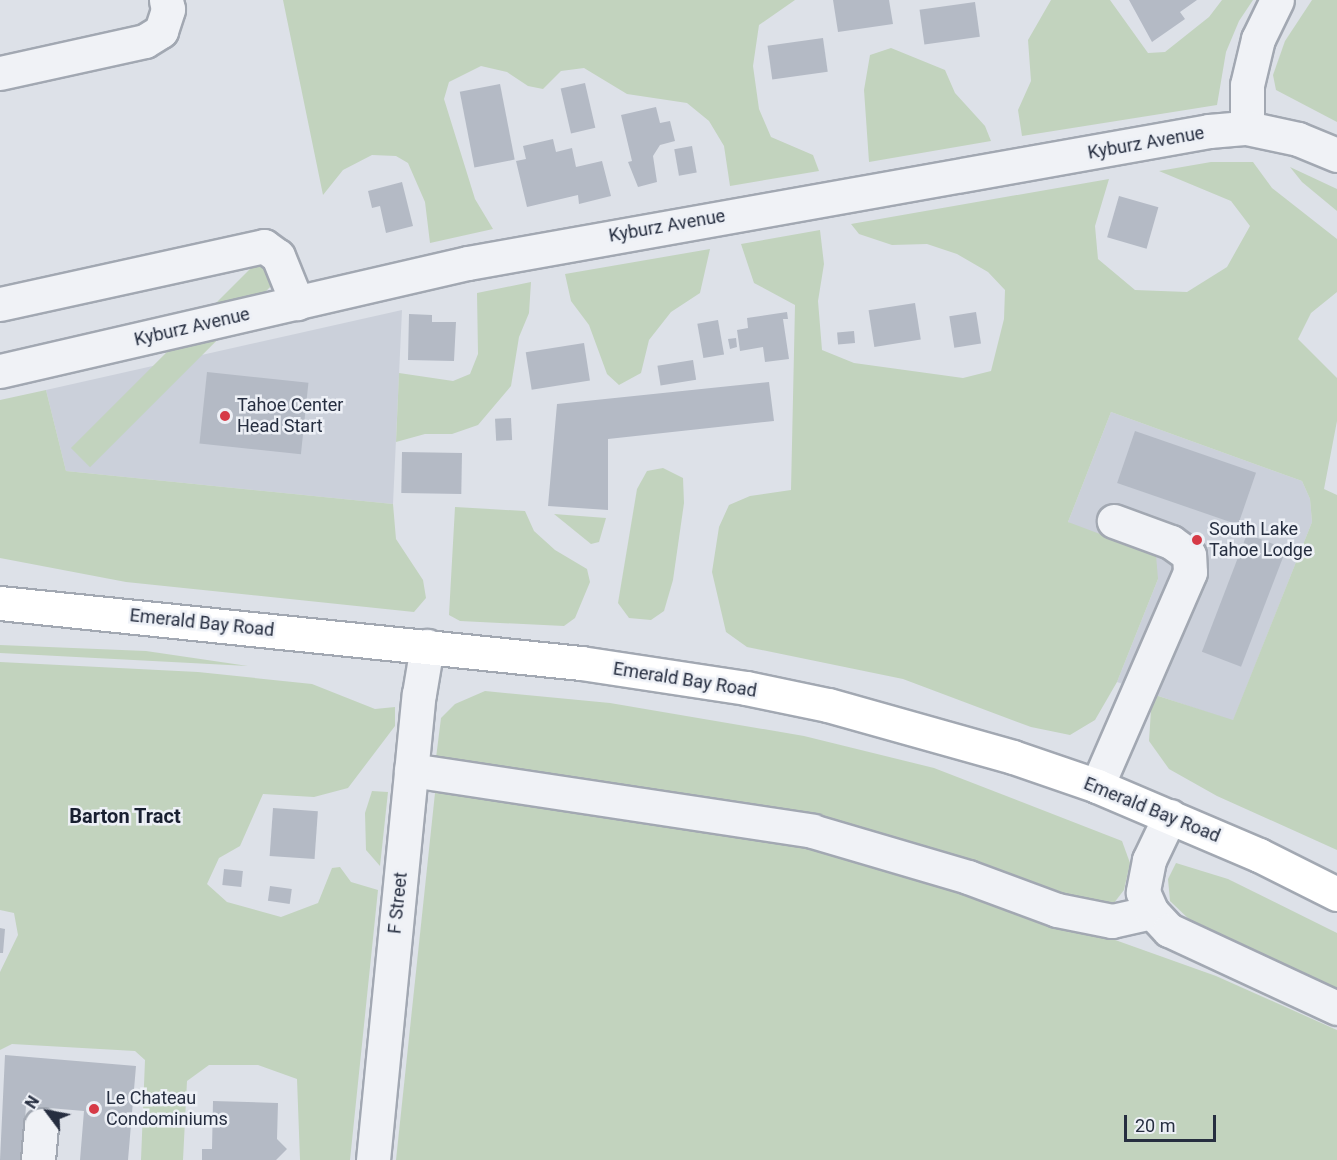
<!DOCTYPE html>
<html>
<head>
<meta charset="utf-8">
<style>
	body { margin:0 }
	#map { position:relative; width:1337px; height:1160px; overflow:hidden; background:#dde1e8; font-family:Roboto,sans-serif }
	div>[style] { position:absolute }
	[style*='--x'] { left:calc(var(--x)*1px); top:calc(var(--y)*1px); width:calc(var(--w)*1px); rotate:calc(var(--a)*1deg) }
	.built>* { inset:0; background:#cbd0da }
	.green>* { inset:0; background:#c2d3be; transform-origin:0 0 }
	.building>* { inset:0; background:#b4bac5; transform-origin:0 0 }
	.roads { filter:drop-shadow(2px 0 #a2a8b2) drop-shadow(-2px 0 #a2a8b2) drop-shadow(0 2px #a2a8b2) drop-shadow(0 -2px #a2a8b2) }
	.minor>* { height:33px; margin:-16.5px; padding:0 16.5px; transform-origin:16.5px; border-radius:16.5px; background:#f0f2f6 }
	.highway>* { height:33px; margin:-16.5px; padding:0 16.5px; transform-origin:16.5px; border-radius:16.5px; background:#fff }
	.dots>* { width:16px; height:16px; translate:-50% -50%; box-sizing:border-box; border:3px solid #edf0f6; border-radius:50% }
	span { translate:-50% -50%; white-space:nowrap; text-align:center; line-height:1.15; -webkit-text-stroke:5px #edf0f6; paint-order:stroke }
	.street-label { font-size:18px; color:#262e40 }
	.poi-label { font-size:18px; color:#262e40 }
	.left { translate:0 -50%; text-align:left }
	.neighbourhood-label { font-size:20px; color:#181f30; font-weight:700 }
	.north { position:absolute; left:18px; top:1082px; width:60px; height:60px; -webkit-text-stroke:4px #edf0f6; paint-order:stroke; rotate:302deg; font-size:16px; font-weight:700; line-height:24px; text-align:center; color:#262e40 }
	.north::after { content:''; display:block; margin:auto; width:21px; height:27px; background:#262e40; clip-path:polygon(50% 0,100% 100%,50% 72%,0 100%) }
	.scale { position:absolute; left:1124px; top:1115px; width:92px; height:27px; box-sizing:border-box; border:3px solid #262e40; border-top:0; padding-left:8px; font-size:18px; line-height:21px; white-space:nowrap; color:#262e40; -webkit-text-stroke:4px #edf0f6; paint-order:stroke }
</style>
</head>
<body>
<div id="map">
	<div class="built">
		<div style="clip-path:polygon(402px 310px,393px 504px,66px 471px,46px 390px)"></div>
		<div style="clip-path:polygon(1111px 412px,1302px 481px,1310px 499px,1312px 522px,1233px 721px,1117px 682px,1158px 579px,1068px 522px)"></div>
	</div>
	<div class="green">
		<div style="clip-path:polygon(283px 0,795px 0,759px 25px,753px 66px,759px 109px,771px 137px,813px 155px,819px 171px,730px 186px,724px 146px,709px 121px,687px 103px,627px 94px,584px 68px,561px 71px,543px 89px,528px 86px,507px 72px,481px 66px,449px 82px,444px 99px,475px 199px,493px 229px,430px 243px,425px 202px,408px 163px,396px 156px,372px 155px,343px 170px,323px 195px)"></div>
		<div style="clip-path:polygon(1051px 0,1110px 0,1148px 53px,1165px 52px,1209px 17px,1222px 0,1253px 0,1239px 21px,1226px 52px,1217px 105px,1022px 136px,1018px 110px,1031px 81px,1028px 40px)"></div>
		<div style="clip-path:polygon(1312px 0,1337px 0,1337px 122px,1276px 90px,1273px 75px,1285px 41px)"></div>
		<div style="clip-path:polygon(891px 48px,945px 70px,955px 93px,985px 126px,991px 141px,869px 162px,864px 90px,870px 55px)"></div>
		<div style="clip-path:polygon(1211px 162px,1253px 162px,1272px 188px,1337px 239px,1337px 292px,1311px 313px,1298px 339px,1337px 378px,1337px 421px,1324px 489px,1337px 495px,1337px 850px,1217px 796px,1169px 769px,1149px 741px,1152px 694px,1233px 720px,1312px 522px,1310px 499px,1302px 481px,1111px 412px,1068px 522px,1156px 555px,1158px 579px,1117px 682px,1095px 720px,1070px 735px,1031px 727px,903px 679px,747px 647px,726px 632px,712px 572px,719px 527px,729px 505px,750px 496px,791px 490px,795px 305px,754px 283px,741px 244px,820px 230px,824px 264px,818px 301px,822px 350px,854px 363px,963px 378px,991px 371px,1004px 319px,1005px 290px,988px 272px,957px 254px,927px 244px,892px 245px,859px 234px,851px 224px,1109px 179px,1095px 226px,1098px 259px,1135px 290px,1187px 292px,1227px 267px,1250px 226px,1231px 201px,1159px 171px)"></div>
		<div style="clip-path:polygon(1290px 167px,1337px 189px,1337px 211px,1302px 182px)"></div>
		<div style="clip-path:polygon(710px 249px,700px 293px,671px 312px,649px 340px,641px 373px,619px 385px,607px 374px,589px 325px,571px 301px,565px 274px)"></div>
		<div style="left:259px;top:260px;width:27px;height:266px;rotate:45deg"></div>
		<div style="clip-path:polygon(531px 282px,529px 313px,519px 337px,511px 386px,478px 425px,452px 434px,425px 434px,396px 442px,399px 373px,453px 381px,470px 374px,478px 354px,477px 293px)"></div>
		<div style="clip-path:polygon(46px 390px,66px 471px,393px 504px,396px 539px,423px 580px,426px 598px,414px 612px,126px 582px,0 558px,0 400px)"></div>
		<div style="clip-path:polygon(663px 468px,683px 478px,684px 503px,673px 580px,664px 611px,651px 620px,629px 618px,618px 603px,637px 489px,647px 471px)"></div>
		<div style="clip-path:polygon(455px 507px,525px 511px,534px 531px,555px 550px,587px 569px,590px 582px,575px 618px,564px 626px,460px 621px,449px 615px)"></div>
		<div style="clip-path:polygon(554px 514px,606px 518px,599px 542px,591px 544px)"></div>
		<div style="clip-path:polygon(0 645px,146px 651px,248px 666px,0 653px)"></div>
		<div style="clip-path:polygon(0 662px,198px 672px,312px 684px,375px 709px,395px 707px,395px 726px,348px 788px,314px 797px,263px 794px,240px 846px,219px 858px,207px 884px,227px 902px,281px 917px,318px 903px,332px 868px,340px 867px,351px 882px,378px 890px,350px 1160px,300px 1160px,297px 1079px,258px 1065px,209px 1065px,187px 1081px,183px 1160px,141px 1160px,145px 1060px,135px 1051px,12px 1044px,0 1050px,0 972px,18px 935px,14px 913px,0 910px)"></div>
		<div style="clip-path:polygon(485px 691px,610px 703px,804px 736px,934px 768px,1122px 841px,1130px 863px,1124px 890px,1107px 912px,436px 758px,441px 718px,455px 704px)"></div>
		<div style="clip-path:polygon(372px 791px,388px 792px,380px 866px,366px 850px,365px 813px)"></div>
		<div style="clip-path:polygon(435px 793px,636px 813px,874px 861px,1048px 916px,1216px 976px,1337px 1030px,1337px 1160px,396px 1160px)"></div>
		<div style="clip-path:polygon(1176px 863px,1228px 879px,1337px 933px,1337px 989px,1194px 924px,1170px 901px,1168px 879px)"></div>
	</div>
	<div class="building">
		<div style="clip-path:polygon(833px 0,889px 0,893px 24px,838px 32px)"></div>
		<div style="clip-path:polygon(1129px 0,1197px 0,1180px 12px,1185px 19px,1152px 42px)"></div>
		<div style="left:975px;top:2px;width:35px;height:56px;rotate:82deg"></div>
		<div style="left:823px;top:38px;width:34px;height:56px;rotate:82deg"></div>
		<div style="left:585px;top:83px;width:46px;height:25px;rotate:77deg"></div>
		<div style="left:500px;top:84px;width:77px;height:41px;rotate:79deg"></div>
		<div style="clip-path:polygon(656px 107px,660px 123px,670px 121px,675px 141px,660px 145px,653px 156px,657px 182px,638px 187px,628px 162px,632px 161px,621px 115px)"></div>
		<div style="clip-path:polygon(553px 139px,556px 152px,572px 148px,576px 167px,602px 161px,611px 196px,579px 204px,578px 195px,527px 207px,516px 161px,526px 159px,523px 146px)"></div>
		<div style="left:692px;top:146px;width:27px;height:18px;rotate:80deg"></div>
		<div style="clip-path:polygon(402px 182px,413px 226px,386px 233px,380px 206px,372px 208px,368px 191px)"></div>
		<div style="left:1119px;top:196px;width:41px;height:43px;rotate:16deg"></div>
		<div style="left:915px;top:303px;width:37px;height:47px;rotate:81deg"></div>
		<div style="clip-path:polygon(787px 312px,788px 319px,783px 319px,789px 359px,765px 362px,763px 347px,740px 351px,737px 330px,748px 328px,747px 318px)"></div>
		<div style="left:976px;top:312px;width:32px;height:27px;rotate:81deg"></div>
		<div style="clip-path:polygon(409px 314px,432px 315px,432px 322px,456px 322px,454px 361px,408px 360px)"></div>
		<div style="left:718px;top:320px;width:35px;height:21px;rotate:80deg"></div>
		<div style="left:854px;top:331px;width:12px;height:17px;rotate:85deg"></div>
		<div style="clip-path:polygon(736px 338px,737px 347px,730px 349px,728px 339px)"></div>
		<div style="left:584px;top:343px;width:38px;height:59px;rotate:81deg"></div>
		<div style="left:693px;top:360px;width:20px;height:36px;rotate:81deg"></div>
		<div style="left:207px;top:372px;width:102px;height:72px;rotate:6deg"></div>
		<div style="clip-path:polygon(769px 382px,774px 421px,608px 439px,608px 510px,548px 506px,557px 404px)"></div>
		<div style="left:511px;top:418px;width:22px;height:16px;rotate:87deg"></div>
		<div style="left:1135px;top:431px;width:128px;height:55px;rotate:19deg"></div>
		<div style="left:402px;top:452px;width:60px;height:41px;rotate:1deg"></div>
		<div style="left:1247px;top:534px;width:42px;height:126px;rotate:21deg"></div>
		<div style="left:273px;top:808px;width:45px;height:48px;rotate:4deg"></div>
		<div style="left:224px;top:869px;width:19px;height:16px;rotate:6deg"></div>
		<div style="left:270px;top:886px;width:22px;height:15px;rotate:8deg"></div>
		<div style="clip-path:polygon(0 928px,5px 929px,3px 953px,0 953px)"></div>
		<div style="clip-path:polygon(5px 1055px,136px 1066px,128px 1160px,80px 1160px,84px 1111px,26px 1106px,22px 1160px,0 1160px)"></div>
		<div style="clip-path:polygon(213px 1101px,278px 1103px,277px 1139px,287px 1149px,276px 1160px,202px 1160px,202px 1149px,212px 1149px)"></div>
	</div>
	<div class="roads">
		<div class="minor">
			<div style="--x:0;--y:73;--w:148;--a:-12.4"></div>
			<div style="--x:145;--y:41;--w:19;--a:-32"></div>
			<div style="--x:161;--y:31;--w:23;--a:-72"></div>
			<div style="--x:168;--y:9;--w:9;--a:-103"></div>
			<div style="--x:1247;--y:128;--w:43;--a:-90"></div>
			<div style="--x:1247;--y:85;--w:47;--a:-76.6"></div>
			<div style="--x:1258;--y:39;--w:43;--a:-64"></div>
			<div style="--x:0;--y:304;--w:270;--a:-12.4"></div>
			<div style="--x:264;--y:246;--w:17;--a:36"></div>
			<div style="--x:278;--y:256;--w:51;--a:68"></div>
			<div style="--x:0;--y:371;--w:480;--a:-13"></div>
			<div style="--x:468;--y:263;--w:753;--a:-10.1"></div>
			<div style="--x:1209;--y:131;--w:38;--a:-5"></div>
			<div style="--x:1247;--y:128;--w:52;--a:12.2"></div>
			<div style="--x:1298;--y:139;--w:42;--a:22.3"></div>
			<div style="--x:411;--y:770;--w:406;--a:8.6"></div>
			<div style="--x:812;--y:831;--w:163;--a:16.4"></div>
			<div style="--x:968;--y:877;--w:95;--a:20.3"></div>
			<div style="--x:1057;--y:910;--w:56;--a:11.3"></div>
			<div style="--x:1112;--y:921;--w:41;--a:-12.7"></div>
			<div style="--x:1097;--y:786;--w:233;--a:-66.5"></div>
			<div style="--x:1190;--y:572;--w:17;--a:-93"></div>
			<div style="--x:1189;--y:555;--w:22;--a:-144"></div>
			<div style="--x:1171;--y:542;--w:61;--a:-159.8"></div>
			<div style="--x:1170;--y:816;--w:49;--a:115.5"></div>
			<div style="--x:1149;--y:860;--w:33;--a:101"></div>
			<div style="--x:1143;--y:892;--w:22;--a:66"></div>
			<div style="--x:1152;--y:912;--w:25;--a:47"></div>
			<div style="--x:1169;--y:930;--w:185;--a:24.9"></div>
			<div style="--x:38;--y:1160;--w:35;--a:-85"></div>
			<div style="--x:373;--y:1160;--w:468;--a:-84.4"></div>
			<div style="--x:419;--y:694;--w:49;--a:-80.5"></div>
		</div>
		<div class="highway">
			<div style="--x:0;--y:603;--w:584;--a:5.9"></div>
			<div style="--x:581;--y:663;--w:167;--a:8.6"></div>
			<div style="--x:746;--y:688;--w:84;--a:11.7"></div>
			<div style="--x:828;--y:705;--w:192;--a:15.7"></div>
			<div style="--x:1013;--y:757;--w:89;--a:19"></div>
			<div style="--x:1097;--y:786;--w:176;--a:23.1"></div>
			<div style="--x:1259;--y:855;--w:87;--a:26.6"></div>
		</div>
	</div>
	<div class="dots">
		<div style="left:225px;top:416px;background:#d63a47"></div>
		<div style="left:1197px;top:540px;background:#d63a47"></div>
		<div style="left:94px;top:1109px;background:#d63a47"></div>
	</div>
	<div class="street-label">
		<span style="left:1146px;top:143px;rotate:-10deg">Kyburz Avenue</span>
		<span style="left:667px;top:226px;rotate:-10deg">Kyburz Avenue</span>
		<span style="left:192px;top:327px;rotate:-13deg">Kyburz Avenue</span>
		<span style="left:202px;top:623px;rotate:6deg">Emerald Bay Road</span>
		<span style="left:685px;top:680px;rotate:9deg">Emerald Bay Road</span>
		<span style="left:1152px;top:810px;rotate:22deg">Emerald Bay Road</span>
		<span style="left:398px;top:903px;rotate:-84deg">F Street</span>
	</div>
	<div class="poi-label">
		<span class="left" style="left:237px;top:416px">Tahoe Center<br>Head Start</span>
		<span class="left" style="left:1209px;top:540px">South Lake<br>Tahoe Lodge</span>
		<span class="left" style="left:106px;top:1109px">Le Chateau<br>Condominiums</span>
	</div>
	<div class="neighbourhood-label">
		<span style="left:125px;top:816px">Barton Tract</span>
	</div>
	<div class="north">N</div>
	<div class="scale">20 m</div>
</div>
</body>
</html>
